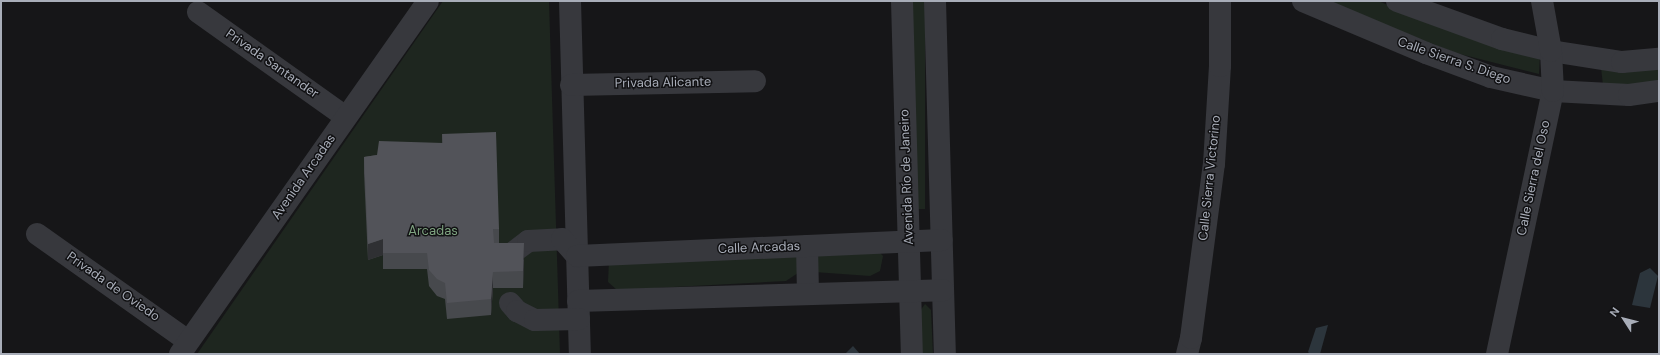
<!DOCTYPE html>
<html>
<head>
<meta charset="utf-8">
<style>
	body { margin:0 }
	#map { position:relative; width:1660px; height:355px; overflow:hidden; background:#161618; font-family:"DM Sans",sans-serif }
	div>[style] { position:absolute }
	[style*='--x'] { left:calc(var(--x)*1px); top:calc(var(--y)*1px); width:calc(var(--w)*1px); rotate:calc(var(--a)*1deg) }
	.green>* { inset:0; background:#1e261f; transform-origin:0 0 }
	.water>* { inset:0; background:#2c353c }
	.minor>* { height:22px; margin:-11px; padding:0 11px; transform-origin:11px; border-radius:11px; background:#37383d }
	.wall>* { inset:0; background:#47494d }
	.shaded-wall>* { inset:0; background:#2f3033 }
	.building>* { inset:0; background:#525359 }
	span { translate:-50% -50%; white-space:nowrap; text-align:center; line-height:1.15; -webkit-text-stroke:3px #111113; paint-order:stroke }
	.street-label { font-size:13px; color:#a8adb8 }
	.park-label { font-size:13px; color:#7fa381 }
	.frame { position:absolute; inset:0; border:2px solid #a8adb8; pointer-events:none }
	.north { position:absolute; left:1604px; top:299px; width:40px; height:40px; -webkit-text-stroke:3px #111113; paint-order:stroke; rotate:306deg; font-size:11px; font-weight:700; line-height:16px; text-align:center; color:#a8adb8 }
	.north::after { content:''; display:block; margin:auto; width:14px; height:18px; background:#a8adb8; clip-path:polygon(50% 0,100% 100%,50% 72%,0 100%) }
</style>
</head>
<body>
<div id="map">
	<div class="green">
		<div style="clip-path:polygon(443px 1px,549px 1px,560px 354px,197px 354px)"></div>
		<div style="left:913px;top:1px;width:12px;height:208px"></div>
		<div style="clip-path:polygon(1323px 1px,1378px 1px,1481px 42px,1540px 54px,1539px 74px,1456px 53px)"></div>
		<div style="clip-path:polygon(1659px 63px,1659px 84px,1603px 85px,1601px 68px)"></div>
		<div style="clip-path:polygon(874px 247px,883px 256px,880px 271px,870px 276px,814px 272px,814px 253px)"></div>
		<div style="clip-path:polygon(798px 256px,798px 273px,786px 281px,617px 290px,608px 282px,609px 260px)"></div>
		<div style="clip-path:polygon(925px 304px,931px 310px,933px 354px,922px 354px,920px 311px)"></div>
	</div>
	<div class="water">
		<div style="clip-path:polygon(1650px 268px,1658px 276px,1650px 308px,1632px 305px,1640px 273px)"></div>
		<div style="clip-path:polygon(1328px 325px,1320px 354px,1310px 354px,1308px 352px,1316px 328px)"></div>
		<div style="clip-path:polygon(853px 346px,860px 354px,845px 354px)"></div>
	</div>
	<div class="minor">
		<div style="--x:570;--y:1;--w:353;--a:88.4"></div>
		<div style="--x:902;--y:1;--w:353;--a:88.4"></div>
		<div style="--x:935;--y:1;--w:353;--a:88.4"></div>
		<div style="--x:1303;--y:1;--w:134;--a:22.9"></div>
		<div style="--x:1426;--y:53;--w:69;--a:20.3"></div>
		<div style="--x:1491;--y:77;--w:64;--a:12.7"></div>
		<div style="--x:1553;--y:91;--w:76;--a:3"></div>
		<div style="--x:1629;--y:95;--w:30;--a:-8"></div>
		<div style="--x:1397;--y:1;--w:112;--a:19.9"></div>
		<div style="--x:1502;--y:39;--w:50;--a:13.8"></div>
		<div style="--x:1551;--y:51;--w:72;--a:8.8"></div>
		<div style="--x:1622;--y:62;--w:37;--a:-5"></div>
		<div style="--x:198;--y:12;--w:181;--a:35.4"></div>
		<div style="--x:571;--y:85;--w:184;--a:-1.2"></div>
		<div style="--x:37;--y:234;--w:185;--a:35.3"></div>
		<div style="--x:807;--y:246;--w:48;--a:88.8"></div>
		<div style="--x:508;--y:263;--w:9;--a:-72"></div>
		<div style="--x:511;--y:254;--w:21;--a:-37"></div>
		<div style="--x:528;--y:241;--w:34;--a:-3"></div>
		<div style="--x:562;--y:239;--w:23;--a:49"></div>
		<div style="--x:577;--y:256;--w:365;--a:-2.5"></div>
		<div style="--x:578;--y:301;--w:365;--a:-1.7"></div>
		<div style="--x:510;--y:303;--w:11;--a:49"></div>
		<div style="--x:517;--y:311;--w:20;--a:27"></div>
		<div style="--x:535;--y:320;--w:44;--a:-1.3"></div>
		<div style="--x:180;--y:354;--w:431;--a:-54.9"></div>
		<div style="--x:1187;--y:354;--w:16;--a:-76"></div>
		<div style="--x:1191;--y:338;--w:176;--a:-82.5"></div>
		<div style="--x:1214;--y:164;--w:98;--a:-86.5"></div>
		<div style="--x:1220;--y:66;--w:65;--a:-90"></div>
		<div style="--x:1497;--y:354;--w:269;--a:-78"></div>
		<div style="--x:1553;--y:91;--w:40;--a:-92.9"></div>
		<div style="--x:1551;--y:51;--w:51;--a:-100.2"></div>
	</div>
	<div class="wall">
		<div style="clip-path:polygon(442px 134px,499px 229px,499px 243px,524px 260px,523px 288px,493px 288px,491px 315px,447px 319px,445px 299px,437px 296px,429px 286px,427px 269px,383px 269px,383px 255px,368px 260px,364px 173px,364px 157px,377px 155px,442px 143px)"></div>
	</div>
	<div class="shaded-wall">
		<div style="clip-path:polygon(383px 239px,383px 255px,368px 260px,368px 244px)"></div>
		<div style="clip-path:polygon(524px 243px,524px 260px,523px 288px,523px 271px)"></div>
		<div style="clip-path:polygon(493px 272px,493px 288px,491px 315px,491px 299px)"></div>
	</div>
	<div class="building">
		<div style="clip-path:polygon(496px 132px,499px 229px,493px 229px,494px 243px,524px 243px,523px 271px,493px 272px,491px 299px,447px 303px,445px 283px,437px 279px,429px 270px,427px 253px,383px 253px,383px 239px,368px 244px,364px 157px,377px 155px,379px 141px,443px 143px,442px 134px)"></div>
	</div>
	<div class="street-label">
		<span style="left:1454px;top:61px;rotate:19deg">Calle Sierra S. Diego</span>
		<span style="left:272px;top:64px;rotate:35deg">Privada Santander</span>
		<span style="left:663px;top:83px;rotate:-1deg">Privada Alicante</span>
		<span style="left:304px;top:177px;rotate:-55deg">Avenida Arcadas</span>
		<span style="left:907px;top:177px;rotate:-92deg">Avenida Río de Janeiro</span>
		<span style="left:1210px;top:178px;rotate:-84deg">Calle Sierra Victorino</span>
		<span style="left:1534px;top:178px;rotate:-78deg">Calle Sierra del Oso</span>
		<span style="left:759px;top:248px;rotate:-2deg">Calle Arcadas</span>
		<span style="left:113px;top:287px;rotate:35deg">Privada de Oviedo</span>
	</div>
	<div class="park-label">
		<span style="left:433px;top:231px">Arcadas</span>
	</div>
	<div class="frame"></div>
	<div class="north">N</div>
</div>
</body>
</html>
